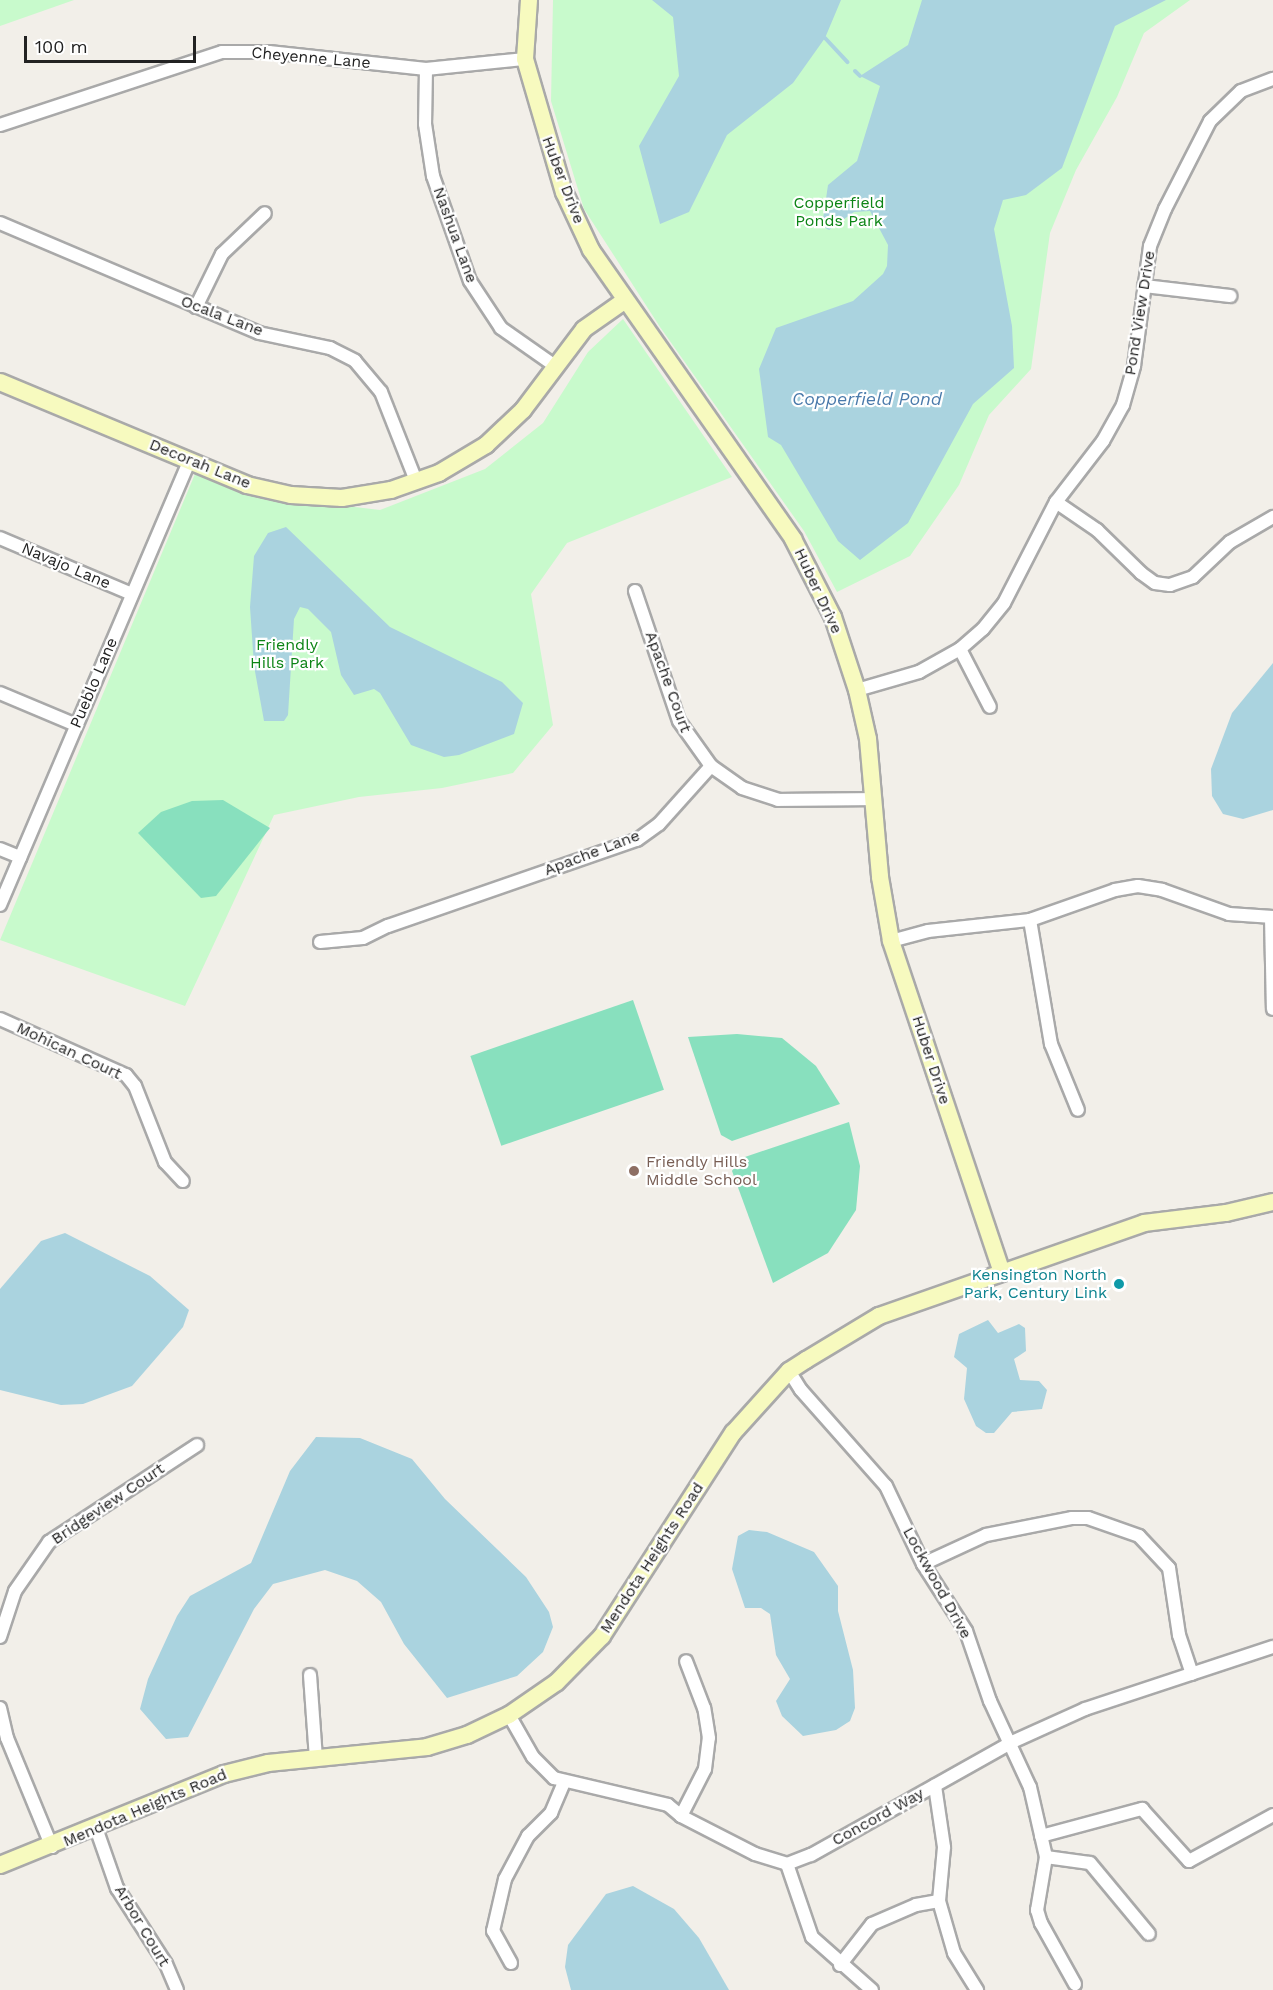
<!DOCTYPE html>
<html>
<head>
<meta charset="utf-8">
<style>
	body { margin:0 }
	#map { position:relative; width:1273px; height:1990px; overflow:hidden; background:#f2efe9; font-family:"Work Sans",sans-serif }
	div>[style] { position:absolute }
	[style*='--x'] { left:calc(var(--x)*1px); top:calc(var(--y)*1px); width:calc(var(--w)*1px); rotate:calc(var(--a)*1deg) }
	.park>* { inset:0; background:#c8facc }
	.pitch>* { inset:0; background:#88e0be; transform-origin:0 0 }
	.water>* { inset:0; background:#aad3df }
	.stream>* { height:4px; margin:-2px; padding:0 2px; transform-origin:2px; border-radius:2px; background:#aad3df }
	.roads { filter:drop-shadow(2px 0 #a9a9a9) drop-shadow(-2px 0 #a9a9a9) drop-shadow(0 2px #a9a9a9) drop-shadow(0 -2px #a9a9a9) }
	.street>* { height:12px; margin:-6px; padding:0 6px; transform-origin:6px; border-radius:6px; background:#fff }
	.secondary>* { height:16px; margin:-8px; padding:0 8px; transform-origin:8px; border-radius:8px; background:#f7fabf }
	.dots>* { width:16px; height:16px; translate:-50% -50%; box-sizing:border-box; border:3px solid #fff; border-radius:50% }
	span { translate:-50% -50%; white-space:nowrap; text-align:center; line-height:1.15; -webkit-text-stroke:4.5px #fff; paint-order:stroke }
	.street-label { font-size:16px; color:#222 }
	.park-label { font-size:16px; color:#0c8416 }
	.education-label { font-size:16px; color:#785e54 }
	.left { translate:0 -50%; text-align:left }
	.culture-label { font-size:16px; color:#0d838f }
	.right { translate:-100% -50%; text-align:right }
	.water-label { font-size:18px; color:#4a7aab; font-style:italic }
	.scale { position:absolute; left:24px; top:36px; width:172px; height:27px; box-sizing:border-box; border:3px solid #222; border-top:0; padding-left:8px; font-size:18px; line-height:21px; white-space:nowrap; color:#222; -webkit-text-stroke:4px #fff; paint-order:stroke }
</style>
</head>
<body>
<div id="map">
	<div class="park">
		<div style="clip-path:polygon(0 0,74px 0,0 26px)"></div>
		<div style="clip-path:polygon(553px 0,1190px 0,1144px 33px,1117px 97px,1076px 170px,1050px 233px,1031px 369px,989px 415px,959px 485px,910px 556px,837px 592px,804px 531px,660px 327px,584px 209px,551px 101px)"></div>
		<div style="clip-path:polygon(623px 319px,732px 477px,567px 543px,531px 594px,553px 725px,513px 773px,442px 788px,359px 797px,274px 815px,185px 1006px,0 940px,195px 474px,254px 495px,380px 510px,485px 469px,543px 423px,588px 352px)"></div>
	</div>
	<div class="pitch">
		<div style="clip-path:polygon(223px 800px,270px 828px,216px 896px,201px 898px,138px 833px,161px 812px,192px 801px)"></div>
		<div style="left:633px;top:1000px;width:95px;height:172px;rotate:71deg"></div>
		<div style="clip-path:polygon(737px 1034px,782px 1038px,816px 1066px,840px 1104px,732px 1141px,721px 1135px,688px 1037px)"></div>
		<div style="clip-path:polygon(849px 1122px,860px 1166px,856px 1210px,828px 1253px,773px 1283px,732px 1171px,739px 1159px)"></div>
	</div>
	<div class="water">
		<div style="clip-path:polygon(652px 0,841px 0,825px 38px,793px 83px,727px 135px,689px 212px,660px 224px,639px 146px,679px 76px,673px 17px)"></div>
		<div style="clip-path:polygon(922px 0,1166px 0,1115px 26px,1062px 168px,1026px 195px,1003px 200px,994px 229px,1012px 326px,1014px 368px,973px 404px,908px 523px,860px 560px,838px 541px,781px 445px,768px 437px,759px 369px,776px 328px,853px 301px,883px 274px,887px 266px,888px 245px,870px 211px,854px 212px,829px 230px,822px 226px,828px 185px,857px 161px,880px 86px,860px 76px,908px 45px)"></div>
		<div style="clip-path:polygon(286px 527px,390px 627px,502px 682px,523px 703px,514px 734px,459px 755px,444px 757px,411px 745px,380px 693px,374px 689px,354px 695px,341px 675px,331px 632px,308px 609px,300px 607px,294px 619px,288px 715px,284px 721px,264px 721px,254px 666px,250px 607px,254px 556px,268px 533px)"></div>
		<div style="clip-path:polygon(1273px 663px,1273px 810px,1243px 819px,1223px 814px,1212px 796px,1211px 769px,1232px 713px)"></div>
		<div style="clip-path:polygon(65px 1233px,150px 1276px,189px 1310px,183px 1327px,132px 1386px,83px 1404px,61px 1405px,0 1390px,0 1289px,41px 1241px)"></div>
		<div style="clip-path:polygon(988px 1320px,998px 1333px,1019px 1324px,1025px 1328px,1026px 1351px,1014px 1359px,1020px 1380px,1039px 1381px,1047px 1390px,1042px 1409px,1012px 1412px,994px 1433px,986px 1433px,976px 1426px,964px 1399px,967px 1368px,954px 1357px,959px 1334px)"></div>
		<div style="clip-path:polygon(316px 1437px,360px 1438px,412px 1459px,445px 1499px,526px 1577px,549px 1612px,553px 1627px,543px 1652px,517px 1676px,447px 1698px,404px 1644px,381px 1602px,357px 1581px,325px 1570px,273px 1584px,254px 1609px,188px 1737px,166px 1739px,140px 1709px,148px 1679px,177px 1616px,190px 1596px,251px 1563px,290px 1471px)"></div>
		<div style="clip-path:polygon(749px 1530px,767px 1532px,814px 1552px,838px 1586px,838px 1611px,853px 1670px,855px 1708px,850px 1721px,836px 1730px,803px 1736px,782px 1716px,776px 1701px,790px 1679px,776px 1655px,770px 1614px,761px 1608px,745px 1608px,732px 1569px,738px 1536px)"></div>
		<div style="clip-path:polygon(633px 1886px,674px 1909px,699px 1938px,729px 1990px,571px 1990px,565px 1967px,568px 1945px,606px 1894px)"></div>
	</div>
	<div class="stream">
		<div style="--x:825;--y:38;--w:33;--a:47"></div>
		<div style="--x:855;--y:71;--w:7;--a:45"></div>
	</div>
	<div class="roads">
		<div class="street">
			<div style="--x:426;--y:69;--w:55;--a:91"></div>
			<div style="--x:425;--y:124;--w:53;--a:81.3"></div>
			<div style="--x:433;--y:176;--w:111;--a:70.6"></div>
			<div style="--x:470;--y:281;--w:56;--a:56.6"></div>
			<div style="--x:501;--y:328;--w:66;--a:35.1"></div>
			<div style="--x:0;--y:125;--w:234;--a:-18.2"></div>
			<div style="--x:222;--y:52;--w:47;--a:0"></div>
			<div style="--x:269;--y:52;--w:158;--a:6.2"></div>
			<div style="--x:426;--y:69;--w:100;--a:-5.8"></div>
			<div style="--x:0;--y:223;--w:281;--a:23"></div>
			<div style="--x:259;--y:333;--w:73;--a:11.9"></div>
			<div style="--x:330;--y:348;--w:28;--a:27"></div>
			<div style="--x:355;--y:361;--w:40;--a:50"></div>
			<div style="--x:381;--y:392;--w:96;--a:68.5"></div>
			<div style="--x:1144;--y:286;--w:87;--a:6.6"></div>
			<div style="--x:196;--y:307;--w:59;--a:-63.9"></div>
			<div style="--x:222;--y:254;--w:59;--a:-43.6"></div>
			<div style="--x:1056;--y:502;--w:50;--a:34.3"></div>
			<div style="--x:1097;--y:530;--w:62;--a:44.3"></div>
			<div style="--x:1141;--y:573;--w:17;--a:36"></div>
			<div style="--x:1155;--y:583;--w:15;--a:8"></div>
			<div style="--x:1170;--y:585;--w:24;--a:-19"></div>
			<div style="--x:1193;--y:577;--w:51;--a:-43.4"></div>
			<div style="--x:1230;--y:542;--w:50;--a:-30.2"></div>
			<div style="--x:0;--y:538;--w:143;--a:23"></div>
			<div style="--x:635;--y:591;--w:137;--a:71.3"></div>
			<div style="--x:679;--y:721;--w:55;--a:54.6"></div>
			<div style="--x:711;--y:766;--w:38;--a:35"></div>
			<div style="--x:742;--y:788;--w:38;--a:18"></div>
			<div style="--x:778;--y:800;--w:97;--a:-0.6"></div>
			<div style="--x:960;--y:649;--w:65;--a:62.7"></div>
			<div style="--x:857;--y:690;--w:65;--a:-16.2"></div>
			<div style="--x:919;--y:672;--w:47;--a:-29.3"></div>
			<div style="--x:960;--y:649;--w:30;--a:-41"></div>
			<div style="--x:983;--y:629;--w:33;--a:-51"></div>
			<div style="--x:1004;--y:603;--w:114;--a:-62.8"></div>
			<div style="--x:1056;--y:502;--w:77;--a:-52.4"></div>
			<div style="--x:1103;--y:441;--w:41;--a:-60.9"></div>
			<div style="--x:1123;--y:405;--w:41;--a:-74.2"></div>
			<div style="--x:1134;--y:366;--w:121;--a:-82.4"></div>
			<div style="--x:1150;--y:246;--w:40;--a:-68"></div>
			<div style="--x:1165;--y:209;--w:99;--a:-62.9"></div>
			<div style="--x:1210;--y:121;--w:43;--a:-44.1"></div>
			<div style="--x:1241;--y:91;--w:34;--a:-21"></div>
			<div style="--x:0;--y:693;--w:82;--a:22.8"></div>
			<div style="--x:0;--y:849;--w:22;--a:22"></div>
			<div style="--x:0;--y:905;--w:483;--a:-66.9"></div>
			<div style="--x:1271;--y:917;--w:92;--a:88.8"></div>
			<div style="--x:1030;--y:920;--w:126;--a:80.4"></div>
			<div style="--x:1051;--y:1044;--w:71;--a:67.8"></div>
			<div style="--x:891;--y:941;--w:38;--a:-15"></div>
			<div style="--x:928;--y:931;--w:103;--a:-6.2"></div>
			<div style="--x:1030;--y:920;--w:90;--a:-19.4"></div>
			<div style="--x:1115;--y:890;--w:23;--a:-10"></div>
			<div style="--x:1138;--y:886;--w:24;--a:9"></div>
			<div style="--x:1162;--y:890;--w:71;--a:19.7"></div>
			<div style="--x:1229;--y:914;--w:44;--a:3.9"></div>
			<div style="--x:320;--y:942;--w:43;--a:-5.3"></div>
			<div style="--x:363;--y:938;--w:28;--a:-26"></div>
			<div style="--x:388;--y:926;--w:263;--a:-19.1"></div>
			<div style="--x:637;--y:840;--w:27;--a:-36"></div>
			<div style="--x:659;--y:824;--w:78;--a:-48.1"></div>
			<div style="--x:0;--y:1019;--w:138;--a:24"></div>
			<div style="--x:126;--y:1075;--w:14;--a:51"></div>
			<div style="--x:135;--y:1086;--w:82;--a:68.5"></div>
			<div style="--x:165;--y:1162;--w:26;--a:47"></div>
			<div style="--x:789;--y:1371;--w:22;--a:58"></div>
			<div style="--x:801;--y:1390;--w:128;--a:48.5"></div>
			<div style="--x:886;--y:1486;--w:86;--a:64.6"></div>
			<div style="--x:923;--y:1564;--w:80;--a:57.3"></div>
			<div style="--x:966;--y:1631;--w:74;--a:71.1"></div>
			<div style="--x:990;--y:1701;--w:95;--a:65.1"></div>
			<div style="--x:1030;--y:1787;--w:72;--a:77.1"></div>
			<div style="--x:1046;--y:1857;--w:54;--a:99.6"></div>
			<div style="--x:1037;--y:1910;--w:14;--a:73"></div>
			<div style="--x:1041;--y:1923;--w:70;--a:60.9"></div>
			<div style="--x:923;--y:1564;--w:69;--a:-24.7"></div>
			<div style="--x:986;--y:1535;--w:88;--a:-11.2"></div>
			<div style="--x:1072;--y:1518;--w:16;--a:0"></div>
			<div style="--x:1088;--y:1518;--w:54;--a:19.4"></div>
			<div style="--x:1139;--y:1536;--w:44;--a:46.8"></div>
			<div style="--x:1169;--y:1568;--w:68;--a:81.5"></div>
			<div style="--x:1179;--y:1635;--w:41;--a:71.6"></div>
			<div style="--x:0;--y:1637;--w:48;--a:-71.9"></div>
			<div style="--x:15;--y:1591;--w:60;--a:-55.2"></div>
			<div style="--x:49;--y:1542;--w:177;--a:-33.2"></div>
			<div style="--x:310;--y:1675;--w:83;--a:85.9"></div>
			<div style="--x:0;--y:1708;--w:31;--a:77"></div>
			<div style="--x:7;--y:1738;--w:118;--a:67.6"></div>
			<div style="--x:509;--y:1715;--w:48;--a:60.3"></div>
			<div style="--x:533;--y:1757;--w:30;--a:45"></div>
			<div style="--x:554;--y:1778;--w:117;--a:13.3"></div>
			<div style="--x:668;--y:1805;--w:17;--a:40"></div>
			<div style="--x:681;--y:1816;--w:83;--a:27.2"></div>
			<div style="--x:755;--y:1854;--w:34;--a:17"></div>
			<div style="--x:787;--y:1864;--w:26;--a:-21"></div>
			<div style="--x:811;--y:1855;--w:231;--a:-29.3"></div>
			<div style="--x:1012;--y:1742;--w:80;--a:-24.3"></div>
			<div style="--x:1085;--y:1709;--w:198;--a:-18.3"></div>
			<div style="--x:681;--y:1816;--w:53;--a:-62.9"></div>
			<div style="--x:705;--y:1769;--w:31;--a:-83"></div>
			<div style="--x:709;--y:1738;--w:30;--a:-99"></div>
			<div style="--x:704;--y:1708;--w:50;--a:-111"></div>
			<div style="--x:96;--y:1828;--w:64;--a:70.7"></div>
			<div style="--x:117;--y:1888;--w:90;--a:57.2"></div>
			<div style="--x:166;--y:1964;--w:28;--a:67"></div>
			<div style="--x:1041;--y:1836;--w:105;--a:-15"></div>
			<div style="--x:1142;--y:1809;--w:70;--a:47.9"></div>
			<div style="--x:1189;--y:1861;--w:96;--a:-28.7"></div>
			<div style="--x:1046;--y:1857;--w:44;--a:7.8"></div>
			<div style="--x:1090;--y:1863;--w:92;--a:50.3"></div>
			<div style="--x:787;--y:1864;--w:77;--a:71.1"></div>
			<div style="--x:812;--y:1937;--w:80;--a:41.5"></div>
			<div style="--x:939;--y:1901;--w:54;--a:73.9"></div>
			<div style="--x:954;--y:1953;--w:44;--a:58.1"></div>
			<div style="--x:511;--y:1963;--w:37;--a:-119"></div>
			<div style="--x:493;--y:1931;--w:53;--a:-77"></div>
			<div style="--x:505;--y:1879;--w:49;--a:-61.9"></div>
			<div style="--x:528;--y:1836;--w:33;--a:-45"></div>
			<div style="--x:551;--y:1813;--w:33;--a:-67"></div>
			<div style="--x:840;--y:1965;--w:52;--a:-52"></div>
			<div style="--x:872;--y:1924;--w:48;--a:-23.4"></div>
			<div style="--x:916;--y:1905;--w:23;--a:-10"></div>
			<div style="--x:939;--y:1901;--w:54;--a:-84.7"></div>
			<div style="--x:944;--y:1847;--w:62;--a:-98.4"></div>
		</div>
		<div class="secondary">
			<div style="--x:529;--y:0;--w:59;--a:93.9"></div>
			<div style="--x:525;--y:59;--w:139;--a:73.7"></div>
			<div style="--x:564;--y:192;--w:64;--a:65"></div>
			<div style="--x:591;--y:250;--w:353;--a:55"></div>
			<div style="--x:793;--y:539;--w:88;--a:62.9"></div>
			<div style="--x:833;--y:617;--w:77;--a:71.8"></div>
			<div style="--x:857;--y:690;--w:50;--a:77.3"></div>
			<div style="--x:868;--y:739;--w:139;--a:85"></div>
			<div style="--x:880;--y:877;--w:65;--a:80.2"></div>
			<div style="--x:891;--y:941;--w:349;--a:71.5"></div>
			<div style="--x:0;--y:382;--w:268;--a:22.6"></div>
			<div style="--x:247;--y:485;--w:45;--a:12.8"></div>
			<div style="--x:291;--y:495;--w:51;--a:3.4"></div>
			<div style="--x:342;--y:498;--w:50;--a:-9.3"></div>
			<div style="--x:391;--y:490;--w:51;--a:-19.5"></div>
			<div style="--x:439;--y:473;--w:55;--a:-30.8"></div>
			<div style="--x:486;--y:445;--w:51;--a:-43.4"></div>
			<div style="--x:523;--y:410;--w:101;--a:-53"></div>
			<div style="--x:584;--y:329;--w:49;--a:-35"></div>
			<div style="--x:0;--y:1865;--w:242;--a:-22.1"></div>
			<div style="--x:224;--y:1774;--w:45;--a:-14"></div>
			<div style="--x:268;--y:1763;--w:160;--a:-5.7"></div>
			<div style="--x:427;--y:1747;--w:42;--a:-16.7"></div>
			<div style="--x:467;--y:1735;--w:47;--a:-25.5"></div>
			<div style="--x:509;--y:1715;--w:58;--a:-34.5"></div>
			<div style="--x:557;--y:1682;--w:64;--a:-45.6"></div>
			<div style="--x:602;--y:1636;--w:242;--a:-57.2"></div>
			<div style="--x:733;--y:1433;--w:84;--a:-47.9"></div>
			<div style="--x:789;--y:1371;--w:20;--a:-33"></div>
			<div style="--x:806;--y:1360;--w:85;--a:-31.1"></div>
			<div style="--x:879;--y:1316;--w:281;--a:-19.3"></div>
			<div style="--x:1144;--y:1223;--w:83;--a:-7"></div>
			<div style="--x:1226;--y:1213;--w:48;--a:-13.2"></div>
		</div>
	</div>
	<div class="dots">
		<div style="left:634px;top:1171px;background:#8d6e63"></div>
		<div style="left:1119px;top:1284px;background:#0f9aa8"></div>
	</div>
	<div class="street-label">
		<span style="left:311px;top:58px;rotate:5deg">Cheyenne Lane</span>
		<span style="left:563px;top:180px;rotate:69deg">Huber Drive</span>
		<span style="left:455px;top:235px;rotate:70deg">Nashua Lane</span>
		<span style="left:1140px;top:313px;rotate:-81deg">Pond View Drive</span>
		<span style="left:222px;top:316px;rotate:21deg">Ocala Lane</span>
		<span style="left:200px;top:464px;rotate:22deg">Decorah Lane</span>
		<span style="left:66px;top:566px;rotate:23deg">Navajo Lane</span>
		<span style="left:818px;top:591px;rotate:65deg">Huber Drive</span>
		<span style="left:668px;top:682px;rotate:70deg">Apache Court</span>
		<span style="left:94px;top:683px;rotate:-67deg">Pueblo Lane</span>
		<span style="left:592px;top:853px;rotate:-21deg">Apache Lane</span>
		<span style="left:69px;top:1051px;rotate:25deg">Mohican Court</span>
		<span style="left:931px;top:1060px;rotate:72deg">Huber Drive</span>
		<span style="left:108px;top:1504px;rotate:-34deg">Bridgeview Court</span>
		<span style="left:652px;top:1558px;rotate:-57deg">Mendota Heights Road</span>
		<span style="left:937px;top:1583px;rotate:61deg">Lockwood Drive</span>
		<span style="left:145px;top:1808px;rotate:-23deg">Mendota Heights Road</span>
		<span style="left:878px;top:1817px;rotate:-29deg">Concord Way</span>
		<span style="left:142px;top:1926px;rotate:59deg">Arbor Court</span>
	</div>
	<div class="park-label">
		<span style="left:839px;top:212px">Copperfield<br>Ponds Park</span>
		<span style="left:287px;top:654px">Friendly<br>Hills Park</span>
	</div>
	<div class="education-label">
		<span class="left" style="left:646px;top:1171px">Friendly Hills<br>Middle School</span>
	</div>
	<div class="culture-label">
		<span class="right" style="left:1107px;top:1284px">Kensington North<br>Park, Century Link</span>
	</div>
	<div class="water-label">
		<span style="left:867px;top:399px">Copperfield Pond</span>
	</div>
	<div class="scale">100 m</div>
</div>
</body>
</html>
